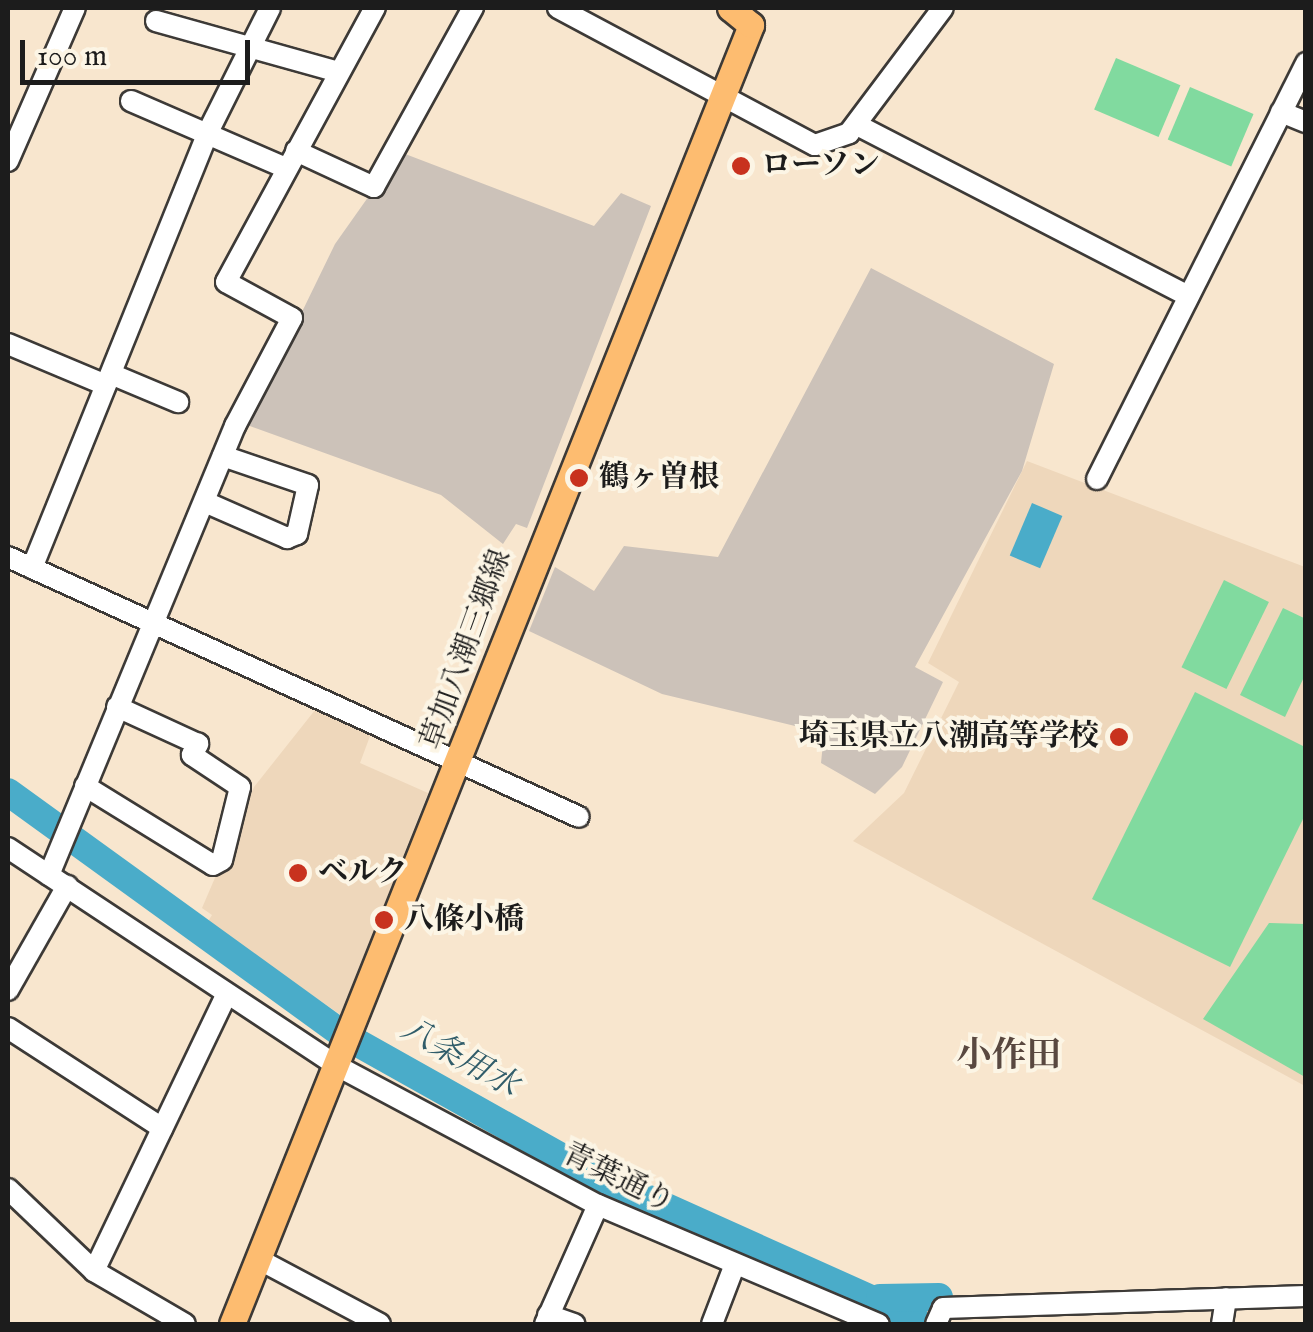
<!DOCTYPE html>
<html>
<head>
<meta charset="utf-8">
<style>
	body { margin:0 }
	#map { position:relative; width:1313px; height:1332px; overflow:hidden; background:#f8e6ce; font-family:"IM FELL English","Noto Serif JP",serif }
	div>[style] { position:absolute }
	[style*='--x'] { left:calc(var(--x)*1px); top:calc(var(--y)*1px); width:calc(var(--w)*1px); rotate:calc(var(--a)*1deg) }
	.built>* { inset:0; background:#eed7bb }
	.industrial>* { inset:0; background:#ccc2b9 }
	.green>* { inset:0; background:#81da9f; transform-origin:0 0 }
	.water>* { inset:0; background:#4aacc9; transform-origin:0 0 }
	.river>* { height:28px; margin:-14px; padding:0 14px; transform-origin:14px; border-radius:14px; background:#4aacc9 }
	.roads { filter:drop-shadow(2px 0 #3d3a37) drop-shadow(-2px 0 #3d3a37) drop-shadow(0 2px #3d3a37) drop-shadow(0 -2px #3d3a37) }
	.minor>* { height:20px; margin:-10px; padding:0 10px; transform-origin:10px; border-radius:10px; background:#fff }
	.major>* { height:25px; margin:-12.5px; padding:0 12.5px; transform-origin:12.5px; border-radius:12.5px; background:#fdbc70 }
	.dots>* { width:28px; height:28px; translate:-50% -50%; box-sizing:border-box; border:5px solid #fcf5e5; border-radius:50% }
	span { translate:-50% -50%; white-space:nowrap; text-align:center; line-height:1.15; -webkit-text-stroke:8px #fcf5e5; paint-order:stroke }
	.poi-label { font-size:30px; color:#1c1c1c; font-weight:700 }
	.left { translate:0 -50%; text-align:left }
	.right { translate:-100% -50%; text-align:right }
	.street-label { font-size:30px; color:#1c1c1c }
	.water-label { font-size:32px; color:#315d6a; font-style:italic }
	.quarter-label { font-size:35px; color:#594840; font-weight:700 }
	.frame { position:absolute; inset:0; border:10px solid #1c1c1c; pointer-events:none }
	.scale { position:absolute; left:20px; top:40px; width:230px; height:45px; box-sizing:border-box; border:5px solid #1c1c1c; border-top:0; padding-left:12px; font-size:30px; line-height:35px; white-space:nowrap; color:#1c1c1c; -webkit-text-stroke:8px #fcf5e5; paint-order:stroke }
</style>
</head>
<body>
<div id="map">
	<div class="built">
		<div style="clip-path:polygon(1027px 461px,1305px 567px,1305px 1086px,853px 841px,904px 793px,959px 682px,928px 663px)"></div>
		<div style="clip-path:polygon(319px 705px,373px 728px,360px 763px,428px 793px,341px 1015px,207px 923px,212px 915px,202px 908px,254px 787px)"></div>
	</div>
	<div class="industrial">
		<div style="clip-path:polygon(400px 152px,594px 226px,621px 193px,651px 206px,527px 528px,516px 524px,503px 544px,441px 495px,247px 425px,335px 244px)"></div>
		<div style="clip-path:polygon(871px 268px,1054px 364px,1022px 471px,915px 667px,943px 682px,902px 767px,875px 794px,821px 763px,824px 733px,662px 694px,529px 631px,555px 567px,594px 591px,624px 546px,718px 557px)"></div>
	</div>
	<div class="green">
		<div style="left:1116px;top:58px;width:70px;height:56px;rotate:23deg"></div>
		<div style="left:1190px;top:87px;width:69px;height:57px;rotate:23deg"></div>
		<div style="left:1224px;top:580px;width:50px;height:97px;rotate:26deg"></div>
		<div style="clip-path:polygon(1283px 608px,1306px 619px,1305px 675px,1285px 717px,1240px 695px)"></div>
		<div style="clip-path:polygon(1195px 692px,1305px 747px,1305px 815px,1230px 967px,1092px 899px)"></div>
		<div style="clip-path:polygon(1269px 923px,1305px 924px,1305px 1077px,1203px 1019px)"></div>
	</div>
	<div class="water">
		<div style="left:1032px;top:503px;width:33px;height:57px;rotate:23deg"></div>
	</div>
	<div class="river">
		<div style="--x:8;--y:792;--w:412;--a:35.9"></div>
		<div style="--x:342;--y:1034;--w:278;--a:29.3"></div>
		<div style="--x:584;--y:1170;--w:363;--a:24.2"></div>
		<div style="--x:880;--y:1298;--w:59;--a:-1"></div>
	</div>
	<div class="roads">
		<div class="minor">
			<div style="--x:558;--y:8;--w:291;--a:28.1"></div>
			<div style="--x:815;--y:145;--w:36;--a:-19"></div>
			<div style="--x:849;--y:133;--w:156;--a:-53.1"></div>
			<div style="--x:156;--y:21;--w:190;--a:15.6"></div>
			<div style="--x:131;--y:101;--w:169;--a:23.4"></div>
			<div style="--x:1281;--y:112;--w:27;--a:22"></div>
			<div style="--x:857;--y:125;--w:373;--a:27.3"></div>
			<div style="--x:296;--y:151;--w:86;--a:24.8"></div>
			<div style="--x:374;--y:187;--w:205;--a:-61.1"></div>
			<div style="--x:8;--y:161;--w:167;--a:-66.4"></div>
			<div style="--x:8;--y:344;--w:106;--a:22.7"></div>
			<div style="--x:111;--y:374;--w:73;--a:22.7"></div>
			<div style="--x:1097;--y:479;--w:466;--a:-63.3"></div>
			<div style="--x:205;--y:502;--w:90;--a:23.7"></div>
			<div style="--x:287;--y:538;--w:11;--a:-22"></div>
			<div style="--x:297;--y:534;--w:50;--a:-77.3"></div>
			<div style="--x:308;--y:485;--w:90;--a:-161.2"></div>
			<div style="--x:8;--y:557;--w:627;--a:24.48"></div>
			<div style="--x:32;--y:568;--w:468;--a:-68"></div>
			<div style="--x:207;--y:134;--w:141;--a:-63.4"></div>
			<div style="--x:85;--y:786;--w:150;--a:31.7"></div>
			<div style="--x:213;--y:865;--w:10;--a:-29"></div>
			<div style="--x:222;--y:860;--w:75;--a:-76.1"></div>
			<div style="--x:240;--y:787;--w:58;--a:-146.3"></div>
			<div style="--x:192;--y:755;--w:13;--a:-61"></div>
			<div style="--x:198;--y:744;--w:89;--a:-155.4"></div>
			<div style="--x:8;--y:848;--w:399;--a:33.5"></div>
			<div style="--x:341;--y:1068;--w:291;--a:28.1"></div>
			<div style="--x:598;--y:1205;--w:305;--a:23"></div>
			<div style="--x:49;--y:875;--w:486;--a:-67.5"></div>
			<div style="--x:235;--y:426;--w:122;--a:-62.2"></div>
			<div style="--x:292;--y:318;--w:75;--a:-151.4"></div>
			<div style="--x:226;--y:282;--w:312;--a:-61.5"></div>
			<div style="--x:8;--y:990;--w:120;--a:-60.4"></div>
			<div style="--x:8;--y:1028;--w:184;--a:33"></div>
			<div style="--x:8;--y:1189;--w:119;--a:43.6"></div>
			<div style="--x:94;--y:1271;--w:105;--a:30.2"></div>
			<div style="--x:258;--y:1259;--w:138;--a:28"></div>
			<div style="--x:94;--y:1271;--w:307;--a:-64.4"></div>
			<div style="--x:548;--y:1315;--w:28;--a:19"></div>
			<div style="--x:545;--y:1324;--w:130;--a:-66"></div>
			<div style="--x:712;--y:1324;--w:64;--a:-69"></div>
			<div style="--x:936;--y:1324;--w:17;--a:-66"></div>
			<div style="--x:943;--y:1308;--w:363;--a:-1.9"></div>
			<div style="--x:1222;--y:1324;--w:26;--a:-81"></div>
		</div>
		<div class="major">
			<div style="--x:232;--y:1324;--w:1399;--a:-68.22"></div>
			<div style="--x:751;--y:25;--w:27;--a:-141"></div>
		</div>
	</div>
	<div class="dots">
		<div style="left:741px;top:166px;background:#c8321e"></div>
		<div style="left:579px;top:478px;background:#c8321e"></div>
		<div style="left:1119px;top:737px;background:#c8321e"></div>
		<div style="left:298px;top:873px;background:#c8321e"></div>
		<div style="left:384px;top:920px;background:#c8321e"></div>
	</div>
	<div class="poi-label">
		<span class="left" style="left:761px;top:166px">ローソン</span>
		<span class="left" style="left:599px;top:478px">鶴ヶ曽根</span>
		<span class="right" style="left:1099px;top:737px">埼玉県立八潮高等学校</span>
		<span class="left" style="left:318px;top:873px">ベルク</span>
		<span class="left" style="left:404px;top:920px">八條小橋</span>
	</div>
	<div class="street-label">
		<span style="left:467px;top:650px;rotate:-70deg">草加八潮三郷線</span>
		<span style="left:618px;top:1179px;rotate:26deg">青葉通り</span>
	</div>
	<div class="water-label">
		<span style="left:459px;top:1059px;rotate:29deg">八条用水</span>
	</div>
	<div class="quarter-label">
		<span style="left:1009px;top:1057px">小作田</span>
	</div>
	<div class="frame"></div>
	<div class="scale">100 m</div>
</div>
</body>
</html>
